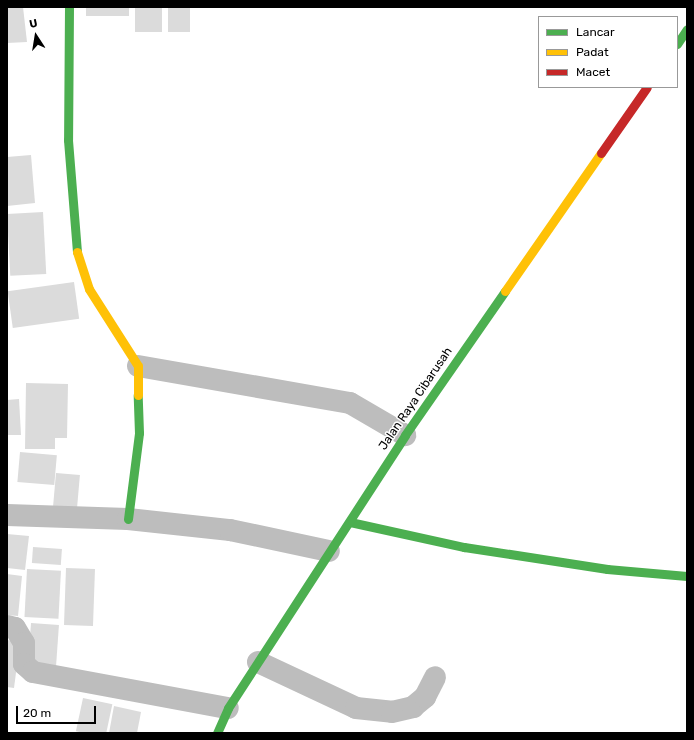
<!DOCTYPE html>
<html>
<head>
<meta charset="utf-8">
<style>
	body { margin:0 }
	#map { position:relative; width:694px; height:740px; overflow:hidden; background:#fff; font-family:Rubik,sans-serif }
	div>[style] { position:absolute }
	[style*='--x'] { left:calc(var(--x)*1px); top:calc(var(--y)*1px); width:calc(var(--w)*1px); rotate:calc(var(--a)*1deg) }
	.building>* { inset:0; background:#dbdbdb; transform-origin:0 0 }
	.street>* { height:22px; margin:-11px; padding:0 11px; transform-origin:11px; border-radius:11px; background:#bdbdbd }
	.fast>* { height:9px; margin:-4.5px; padding:0 4.5px; transform-origin:4.5px; border-radius:4.5px; background:#4caf50 }
	.slow>* { height:9px; margin:-4.5px; padding:0 4.5px; transform-origin:4.5px; border-radius:4.5px; background:#ffc107 }
	.jam>* { height:9px; margin:-4.5px; padding:0 4.5px; transform-origin:4.5px; border-radius:4.5px; background:#c62828 }
	span { translate:-50% -50%; white-space:nowrap; text-align:center; line-height:1.15; -webkit-text-stroke:3px #fff; paint-order:stroke }
	.street-label { font-size:12px; color:#000 }
	.frame { position:absolute; inset:0; border:8px solid #000; pointer-events:none }
	.legend { position:absolute; left:538px; top:16px; width:140px; height:72px; box-sizing:border-box; background:#fff; border:1px solid #999; margin:0; padding:5px 7px; list-style:none; font-size:12px; color:#000 }
	.legend li { display:flex; align-items:center; gap:8px; height:20px }
	.legend b { width:20px; border:1px solid #999 }
	.north { position:absolute; left:16px; top:16px; width:40px; height:40px; -webkit-text-stroke:3px #fff; paint-order:stroke; rotate:348deg; font-size:11px; font-weight:700; line-height:16px; text-align:center; color:#000 }
	.north::after { content:''; display:block; margin:auto; width:14px; height:18px; background:#000; clip-path:polygon(50% 0,100% 100%,50% 72%,0 100%) }
	.scale { position:absolute; left:16px; top:706px; width:80px; height:18px; box-sizing:border-box; border:2px solid #000; border-top:0; padding-left:5px; font-size:12px; line-height:14px; white-space:nowrap; color:#000; -webkit-text-stroke:3px #fff; paint-order:stroke }
</style>
</head>
<body>
<div id="map">
	<div class="building">
		<div style="clip-path:polygon(7px 7px,23px 7px,27px 42px,7px 43px)"></div>
		<div style="left:86px;top:7px;width:43px;height:9px"></div>
		<div style="left:135px;top:7px;width:27px;height:25px"></div>
		<div style="left:168px;top:7px;width:22px;height:25px"></div>
		<div style="clip-path:polygon(31px 155px,35px 203px,7px 206px,7px 157px)"></div>
		<div style="left:43px;top:212px;width:62px;height:36px;rotate:87deg"></div>
		<div style="left:74px;top:282px;width:37px;height:67px;rotate:82deg"></div>
		<div style="clip-path:polygon(26px 383px,68px 384px,67px 438px,55px 438px,55px 449px,25px 449px)"></div>
		<div style="clip-path:polygon(19px 399px,21px 435px,7px 435px,7px 400px)"></div>
		<div style="left:20px;top:452px;width:37px;height:30px;rotate:5deg"></div>
		<div style="left:56px;top:473px;width:24px;height:40px;rotate:5deg"></div>
		<div style="clip-path:polygon(7px 534px,29px 536px,25px 570px,7px 568px)"></div>
		<div style="left:33px;top:547px;width:29px;height:16px;rotate:4deg"></div>
		<div style="left:66px;top:568px;width:29px;height:57px;rotate:2deg"></div>
		<div style="left:27px;top:569px;width:34px;height:48px;rotate:3deg"></div>
		<div style="clip-path:polygon(7px 574px,22px 576px,18px 616px,7px 615px)"></div>
		<div style="left:31px;top:623px;width:28px;height:41px;rotate:4deg"></div>
		<div style="clip-path:polygon(7px 640px,20px 642px,14px 688px,7px 687px)"></div>
		<div style="left:83px;top:698px;width:30px;height:34px;rotate:12deg"></div>
		<div style="clip-path:polygon(114px 706px,141px 712px,137px 733px,109px 733px)"></div>
	</div>
	<div class="street">
		<div style="--x:138;--y:366;--w:215;--a:9.9"></div>
		<div style="--x:350;--y:403;--w:64;--a:30.2"></div>
		<div style="--x:7;--y:515;--w:121;--a:1.9"></div>
		<div style="--x:128;--y:519;--w:103;--a:6.2"></div>
		<div style="--x:230;--y:530;--w:101;--a:12"></div>
		<div style="--x:7;--y:626;--w:8;--a:14"></div>
		<div style="--x:15;--y:628;--w:17;--a:59"></div>
		<div style="--x:24;--y:643;--w:21;--a:90"></div>
		<div style="--x:24;--y:664;--w:12;--a:42"></div>
		<div style="--x:33;--y:672;--w:198;--a:10.5"></div>
		<div style="--x:258;--y:662;--w:108;--a:25.1"></div>
		<div style="--x:356;--y:708;--w:36;--a:6"></div>
		<div style="--x:392;--y:712;--w:22;--a:-13"></div>
		<div style="--x:413;--y:707;--w:16;--a:-40"></div>
		<div style="--x:425;--y:697;--w:22;--a:-63"></div>
	</div>
	<div class="fast">
		<div style="--x:69;--y:7;--w:133;--a:90.4"></div>
		<div style="--x:68;--y:140;--w:112;--a:85.4"></div>
		<div style="--x:677;--y:44;--w:18;--a:-56"></div>
		<div style="--x:128;--y:519;--w:87;--a:-82.7"></div>
		<div style="--x:139;--y:433;--w:38;--a:-92"></div>
		<div style="--x:350;--y:522;--w:117;--a:12.4"></div>
		<div style="--x:464;--y:547;--w:145;--a:8.7"></div>
		<div style="--x:607;--y:569;--w:80;--a:5"></div>
		<div style="--x:217;--y:733;--w:27;--a:-66"></div>
		<div style="--x:228;--y:708;--w:325;--a:-57"></div>
		<div style="--x:405;--y:435;--w:175;--a:-55.2"></div>
	</div>
	<div class="slow">
		<div style="--x:77;--y:252;--w:39;--a:72"></div>
		<div style="--x:89;--y:289;--w:91;--a:57.5"></div>
		<div style="--x:138;--y:366;--w:29;--a:90"></div>
		<div style="--x:505;--y:291;--w:168;--a:-55.2"></div>
	</div>
	<div class="jam">
		<div style="--x:601;--y:153;--w:80;--a:-55.1"></div>
	</div>
	<div class="street-label">
		<span style="left:416px;top:399px;rotate:-56deg">Jalan Raya Cibarusah</span>
	</div>
	<div class="frame"></div>
	<ul class="legend">
	<li><b style="height:5px;background:#4caf50"></b>Lancar</li>
	<li><b style="height:5px;background:#ffc107"></b>Padat</li>
	<li><b style="height:5px;background:#c62828"></b>Macet</li>
	</ul>
	<div class="north">U</div>
	<div class="scale">20 m</div>
</div>
</body>
</html>
